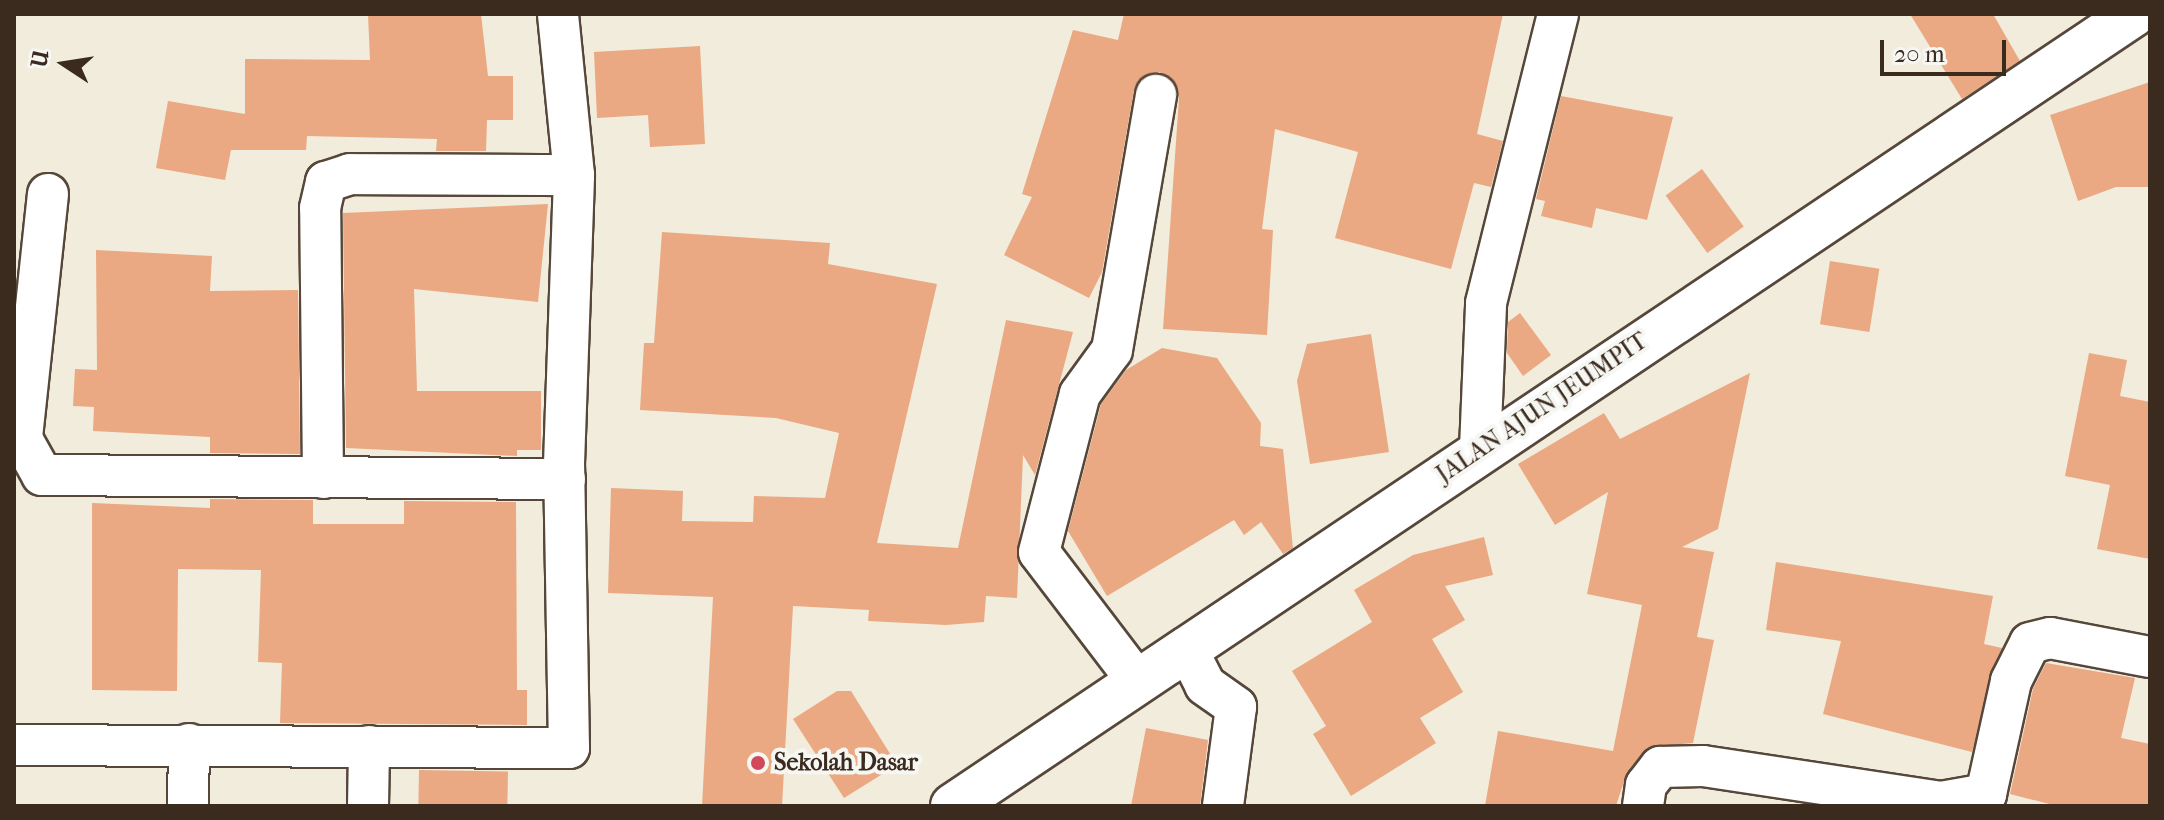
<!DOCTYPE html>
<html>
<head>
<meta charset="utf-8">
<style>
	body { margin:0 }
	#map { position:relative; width:2164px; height:820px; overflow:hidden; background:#f1ecdb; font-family:"IM FELL French Canon",serif }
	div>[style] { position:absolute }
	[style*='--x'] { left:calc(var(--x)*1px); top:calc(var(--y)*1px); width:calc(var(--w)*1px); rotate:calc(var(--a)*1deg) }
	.building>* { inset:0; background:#eaa982; transform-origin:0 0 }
	.roads { filter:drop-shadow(2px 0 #56473a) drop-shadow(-2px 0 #56473a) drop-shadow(0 2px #56473a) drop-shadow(0 -2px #56473a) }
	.minor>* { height:40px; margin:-20px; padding:0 20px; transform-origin:20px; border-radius:20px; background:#fff }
	.tertiary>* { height:44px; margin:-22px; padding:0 22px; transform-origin:22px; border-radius:22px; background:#fff }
	.dots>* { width:22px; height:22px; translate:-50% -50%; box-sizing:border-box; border:4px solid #f6f6f2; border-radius:50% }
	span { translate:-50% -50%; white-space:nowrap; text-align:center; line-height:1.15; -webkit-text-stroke:8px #f6f6f2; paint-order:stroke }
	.street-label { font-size:24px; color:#3b2a1e }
	.poi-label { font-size:24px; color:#3b2a1e; font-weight:700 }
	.left { translate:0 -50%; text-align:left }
	.frame { position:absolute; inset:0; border:16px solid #3b2a1e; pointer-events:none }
	.north { position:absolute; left:24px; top:24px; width:80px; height:80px; -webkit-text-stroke:6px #f6f6f2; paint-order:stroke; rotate:282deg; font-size:22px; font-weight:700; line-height:32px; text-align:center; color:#3b2a1e }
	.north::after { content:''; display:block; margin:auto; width:28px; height:36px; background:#3b2a1e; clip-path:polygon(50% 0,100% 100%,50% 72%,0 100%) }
	.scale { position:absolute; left:1880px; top:40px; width:126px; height:36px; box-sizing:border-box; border:4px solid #3b2a1e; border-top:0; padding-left:10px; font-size:24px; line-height:28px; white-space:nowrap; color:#3b2a1e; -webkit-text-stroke:6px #f6f6f2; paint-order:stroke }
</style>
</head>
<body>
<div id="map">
	<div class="building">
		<div style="clip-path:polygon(368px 14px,481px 14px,488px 76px,513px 76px,513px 120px,487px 120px,486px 151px,436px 151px,437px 139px,307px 136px,306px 150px,231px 150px,225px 180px,156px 168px,168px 101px,245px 114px,245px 59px,370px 60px)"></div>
		<div style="clip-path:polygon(1124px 14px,1503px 14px,1477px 134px,1503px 141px,1491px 187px,1474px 183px,1451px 269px,1335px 238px,1358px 152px,1275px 129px,1262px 229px,1273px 230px,1267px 335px,1163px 329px,1179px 98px,1171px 78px,1159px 72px,1134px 90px,1102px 272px,1089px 298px,1004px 255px,1032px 197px,1022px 194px,1073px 30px,1118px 40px)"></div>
		<div style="clip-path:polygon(1910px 14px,1993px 14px,2020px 61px,1962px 99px)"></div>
		<div style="clip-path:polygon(700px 46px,705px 144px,650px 147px,648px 115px,597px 118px,594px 52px)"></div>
		<div style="clip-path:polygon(2150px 82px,2150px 187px,2116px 187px,2078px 201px,2050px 115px)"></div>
		<div style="clip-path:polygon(1561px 96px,1673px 117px,1647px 220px,1596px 208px,1592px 228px,1541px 216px,1545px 201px,1536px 199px)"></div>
		<div style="left:1702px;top:169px;width:71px;height:45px;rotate:54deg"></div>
		<div style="clip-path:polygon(548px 204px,538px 302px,414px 289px,417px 391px,541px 391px,541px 450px,517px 450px,517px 456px,346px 448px,343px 213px)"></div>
		<div style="clip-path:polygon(662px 232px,830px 243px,828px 264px,937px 284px,877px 543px,958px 548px,1006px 320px,1073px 332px,1035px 475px,1023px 455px,1017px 598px,986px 596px,984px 622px,946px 625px,868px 621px,869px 610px,793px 606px,782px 806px,702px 806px,713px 597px,608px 593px,611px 488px,683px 491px,682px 521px,753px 522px,754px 496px,825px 498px,839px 433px,776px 418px,640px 410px,644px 343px,654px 343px)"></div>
		<div style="clip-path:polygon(96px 250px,212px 256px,210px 291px,298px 290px,300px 454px,210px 453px,210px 437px,93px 431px,94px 407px,73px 406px,75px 369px,97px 370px)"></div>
		<div style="left:1830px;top:261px;width:50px;height:64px;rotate:9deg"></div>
		<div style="clip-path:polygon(1520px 313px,1551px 355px,1523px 376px,1507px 353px,1508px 322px)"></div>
		<div style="clip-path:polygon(1371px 334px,1389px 452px,1310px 464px,1297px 381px,1307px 344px)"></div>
		<div style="clip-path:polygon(1162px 348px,1217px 358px,1261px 423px,1260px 446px,1283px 449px,1293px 548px,1283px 554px,1261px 522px,1244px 535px,1234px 520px,1107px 596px,1068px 531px,1101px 404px,1126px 370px)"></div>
		<div style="clip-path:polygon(2089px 353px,2127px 360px,2120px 396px,2150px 402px,2150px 559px,2097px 549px,2110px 485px,2065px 476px)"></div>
		<div style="clip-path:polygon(1750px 373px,1718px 529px,1682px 547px,1714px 552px,1697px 637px,1714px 640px,1693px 743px,1649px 747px,1627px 772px,1616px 806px,1485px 806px,1498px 731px,1613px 751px,1642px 605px,1587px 594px,1608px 492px,1555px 525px,1518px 464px,1604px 413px,1620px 439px)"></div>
		<div style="clip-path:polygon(210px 499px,313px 500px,313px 524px,404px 524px,404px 501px,516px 502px,517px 690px,527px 690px,527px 725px,280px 723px,282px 663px,258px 662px,261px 570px,178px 569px,177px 691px,92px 690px,92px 503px,210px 508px)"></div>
		<div style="clip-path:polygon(1484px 537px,1493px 575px,1445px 586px,1465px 620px,1432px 639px,1463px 692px,1420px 718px,1436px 743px,1351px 796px,1313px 734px,1326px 726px,1292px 671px,1372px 622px,1354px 590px,1413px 555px)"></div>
		<div style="clip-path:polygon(1776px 562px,1993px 596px,1984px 644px,2002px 648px,1972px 752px,1823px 714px,1841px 641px,1766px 630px)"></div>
		<div style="clip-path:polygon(2046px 663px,2135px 678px,2121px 738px,2150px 744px,2150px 806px,2057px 806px,2010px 794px,2033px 689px)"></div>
		<div style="clip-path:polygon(837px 691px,851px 691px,897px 765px,844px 798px,793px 719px)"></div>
		<div style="clip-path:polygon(1146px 728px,1208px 740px,1200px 806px,1131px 806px)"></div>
		<div style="left:419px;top:770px;width:89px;height:36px;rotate:1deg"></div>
	</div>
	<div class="roads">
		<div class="minor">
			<div style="--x:48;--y:194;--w:246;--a:96.1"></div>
			<div style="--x:22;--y:439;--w:41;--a:60.9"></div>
			<div style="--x:42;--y:475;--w:523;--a:0.44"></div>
			<div style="--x:1480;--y:449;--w:146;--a:-87.6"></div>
			<div style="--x:1486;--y:303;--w:298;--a:-76"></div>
			<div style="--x:323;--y:478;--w:270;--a:-90.6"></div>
			<div style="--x:320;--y:208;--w:27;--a:-77"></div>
			<div style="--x:326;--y:182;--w:25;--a:-18"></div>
			<div style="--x:350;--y:174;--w:224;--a:0.3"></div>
			<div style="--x:1188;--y:651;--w:38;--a:63"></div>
			<div style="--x:1205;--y:685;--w:38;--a:35"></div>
			<div style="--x:1236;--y:707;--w:100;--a:97.5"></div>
			<div style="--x:1138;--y:682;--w:163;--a:-127.3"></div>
			<div style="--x:1039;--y:552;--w:163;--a:-75.5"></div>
			<div style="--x:1080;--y:394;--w:54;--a:-54"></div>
			<div style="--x:1112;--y:350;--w:259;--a:-80.2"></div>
			<div style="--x:14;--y:745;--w:555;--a:0.31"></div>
			<div style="--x:569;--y:748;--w:284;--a:-91"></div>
			<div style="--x:564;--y:464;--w:289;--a:-88"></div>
			<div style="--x:574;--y:175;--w:162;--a:-95.7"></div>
			<div style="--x:188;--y:806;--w:62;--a:-89.1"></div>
			<div style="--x:368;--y:806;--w:60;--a:-89"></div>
			<div style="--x:1643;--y:806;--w:21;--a:-82"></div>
			<div style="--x:1646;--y:785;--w:23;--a:-52"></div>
			<div style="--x:1660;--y:767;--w:43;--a:-1.3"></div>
			<div style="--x:1703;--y:766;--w:241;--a:8.6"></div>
			<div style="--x:1941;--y:802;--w:46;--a:-10.1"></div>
			<div style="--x:1986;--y:794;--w:116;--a:-77.5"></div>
			<div style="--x:2011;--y:681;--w:42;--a:-63.4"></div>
			<div style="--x:2030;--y:643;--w:21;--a:-14"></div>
			<div style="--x:2050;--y:638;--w:102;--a:10.8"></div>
		</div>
		<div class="tertiary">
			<div style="--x:953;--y:806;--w:1422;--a:-33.85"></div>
		</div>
	</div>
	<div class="dots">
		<div style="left:758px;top:763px;background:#d1495b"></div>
	</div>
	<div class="street-label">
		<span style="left:1542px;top:408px;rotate:-34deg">JALAN AJUN JEUMPIT</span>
	</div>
	<div class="poi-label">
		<span class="left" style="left:774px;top:763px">Sekolah Dasar</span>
	</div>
	<div class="frame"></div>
	<div class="north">U</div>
	<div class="scale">20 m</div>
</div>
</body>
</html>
